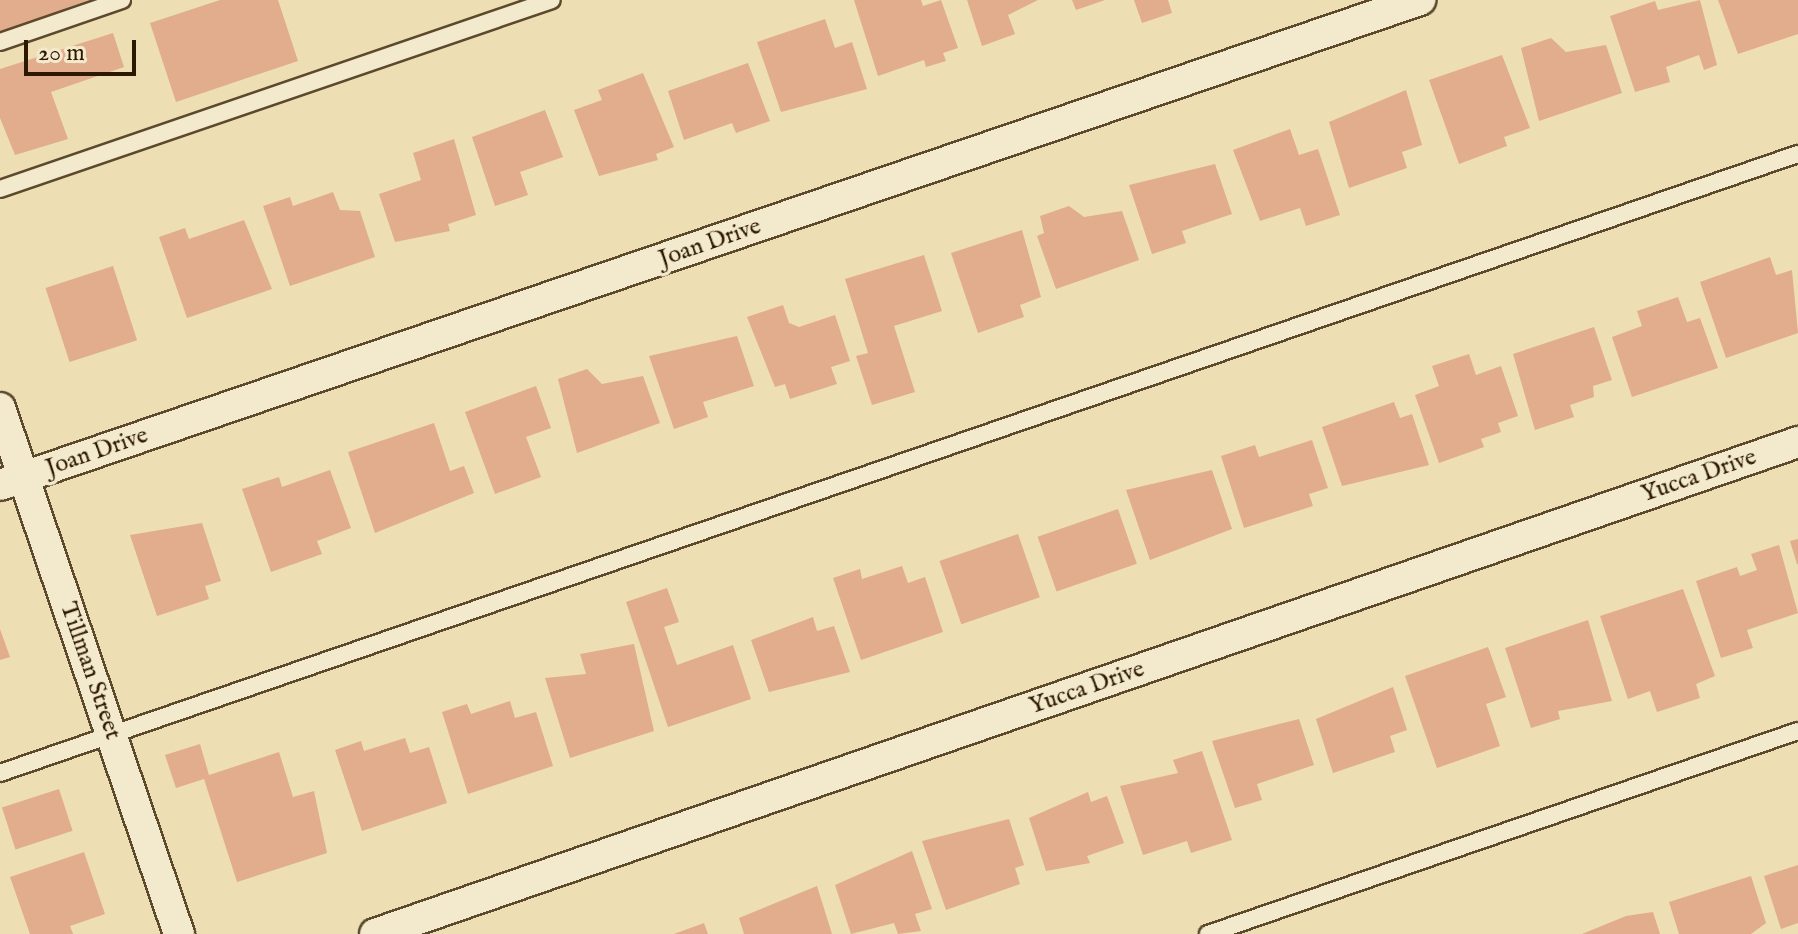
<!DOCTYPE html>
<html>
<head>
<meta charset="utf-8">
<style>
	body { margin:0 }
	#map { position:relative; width:1798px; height:934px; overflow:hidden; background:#eddeb4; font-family:"IM FELL English",serif }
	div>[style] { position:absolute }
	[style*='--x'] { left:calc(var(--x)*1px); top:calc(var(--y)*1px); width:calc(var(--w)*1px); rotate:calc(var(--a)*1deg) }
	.building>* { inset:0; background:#e1ad8c; transform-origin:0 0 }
	.roads { filter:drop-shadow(2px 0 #5d4a2d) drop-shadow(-2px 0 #5d4a2d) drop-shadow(0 2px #5d4a2d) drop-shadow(0 -2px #5d4a2d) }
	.service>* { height:16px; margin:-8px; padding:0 8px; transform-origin:8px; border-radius:8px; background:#f3eace }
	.minor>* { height:30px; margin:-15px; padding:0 15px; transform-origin:15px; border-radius:15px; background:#f3eace }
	span { translate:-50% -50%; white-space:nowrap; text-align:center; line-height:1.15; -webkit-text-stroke:7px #f3eace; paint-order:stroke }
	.street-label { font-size:24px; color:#2d1900 }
	.scale { position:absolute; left:24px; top:40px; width:112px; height:36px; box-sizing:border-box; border:4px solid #2d1900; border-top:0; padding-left:10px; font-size:24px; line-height:28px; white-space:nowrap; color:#2d1900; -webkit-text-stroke:6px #f3eace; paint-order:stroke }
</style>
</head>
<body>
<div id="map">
	<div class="building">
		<div style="clip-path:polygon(0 0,89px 0,0 32px)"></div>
		<div style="clip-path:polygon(220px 0,278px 0,298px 61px,176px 102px,150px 23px)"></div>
		<div style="clip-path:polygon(854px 0,921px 0,923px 6px,941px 0,958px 48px,943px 53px,946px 61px,926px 67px,924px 60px,878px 76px)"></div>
		<div style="clip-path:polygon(967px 0,1038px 0,1008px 15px,1015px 34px,982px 46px)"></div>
		<div style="clip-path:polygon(1072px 0,1105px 0,1076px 10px)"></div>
		<div style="clip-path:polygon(1134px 0,1168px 0,1172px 13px,1142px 23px)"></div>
		<div style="clip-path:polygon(1700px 0,1717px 65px,1704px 70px,1699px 55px,1666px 67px,1670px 82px,1635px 92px,1610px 16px,1655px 1px,1658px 10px)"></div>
		<div style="clip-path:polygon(1718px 0,1798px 0,1798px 34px,1738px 54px)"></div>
		<div style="clip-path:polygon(825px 19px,835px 48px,852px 42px,867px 89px,781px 112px,757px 42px)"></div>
		<div style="clip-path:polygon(113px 33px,124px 67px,51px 92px,68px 139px,15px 155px,0 118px,0 69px)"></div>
		<div style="clip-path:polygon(1551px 38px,1566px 52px,1606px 45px,1622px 93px,1539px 121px,1521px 48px)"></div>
		<div style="clip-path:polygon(1502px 55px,1530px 128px,1504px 137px,1507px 146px,1459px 164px,1429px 80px)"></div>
		<div style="clip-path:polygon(748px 63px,770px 121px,736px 133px,732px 123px,684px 140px,668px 91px)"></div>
		<div style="clip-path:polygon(643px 73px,674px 147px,656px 154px,658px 160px,599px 176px,574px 110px,602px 100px,598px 90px)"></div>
		<div style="clip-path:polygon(1406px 90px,1422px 145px,1402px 152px,1407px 168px,1349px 188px,1329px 122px)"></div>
		<div style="clip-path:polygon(545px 110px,563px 157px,520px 172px,528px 195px,495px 206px,472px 137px)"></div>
		<div style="clip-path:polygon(1290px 129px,1299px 155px,1318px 149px,1340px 215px,1306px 226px,1300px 208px,1260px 221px,1233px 150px)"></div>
		<div style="clip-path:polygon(454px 139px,476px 215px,448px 224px,450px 231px,395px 242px,379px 194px,421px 180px,413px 153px)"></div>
		<div style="clip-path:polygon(1215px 164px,1232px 214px,1182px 231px,1186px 243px,1152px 254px,1129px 185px)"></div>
		<div style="clip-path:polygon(333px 192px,340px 210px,360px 211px,375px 257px,290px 286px,263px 206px,290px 197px,293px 206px)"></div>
		<div style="clip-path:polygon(1069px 206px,1084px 217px,1122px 211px,1139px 260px,1056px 289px,1037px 236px,1044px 233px,1040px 216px)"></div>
		<div style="clip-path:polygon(244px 220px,272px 289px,187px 318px,159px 237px,185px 228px,189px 239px)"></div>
		<div style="clip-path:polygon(1022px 230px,1041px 297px,1020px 305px,1024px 317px,978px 333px,951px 253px)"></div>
		<div style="clip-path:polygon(924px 255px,942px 311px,894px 326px,915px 392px,872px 405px,856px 356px,868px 353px,845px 279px)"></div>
		<div style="clip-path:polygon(1770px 257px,1776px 275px,1792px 270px,1798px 333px,1726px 358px,1700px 282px)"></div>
		<div style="left:113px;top:266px;width:78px;height:71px;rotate:72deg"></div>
		<div style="clip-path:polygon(1678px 297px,1687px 322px,1700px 318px,1718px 368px,1632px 397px,1612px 337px,1642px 326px,1637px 311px)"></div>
		<div style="clip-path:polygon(783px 305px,789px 323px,799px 327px,835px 315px,850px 361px,831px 367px,837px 384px,790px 399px,785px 384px,775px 387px,747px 317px)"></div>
		<div style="clip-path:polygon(1594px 327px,1612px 380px,1593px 386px,1594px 397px,1570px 405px,1574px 417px,1535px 430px,1513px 354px)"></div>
		<div style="clip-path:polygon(737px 336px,754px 386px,703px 402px,708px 417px,674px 429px,649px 356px)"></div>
		<div style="clip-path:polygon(1469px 354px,1476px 375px,1501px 366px,1518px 416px,1498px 423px,1501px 432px,1481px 439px,1484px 447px,1439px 463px,1415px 395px,1439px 386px,1432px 366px)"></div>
		<div style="clip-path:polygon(587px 369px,602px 384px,643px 376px,660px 423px,577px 453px,558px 379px)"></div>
		<div style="clip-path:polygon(536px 386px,551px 428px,526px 437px,541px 477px,495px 494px,465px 412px)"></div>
		<div style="clip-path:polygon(1394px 402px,1400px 418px,1412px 414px,1429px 465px,1342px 486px,1322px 427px)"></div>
		<div style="clip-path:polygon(434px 423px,450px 471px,464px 466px,474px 493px,375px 533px,348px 452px)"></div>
		<div style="clip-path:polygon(1312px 440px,1328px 488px,1309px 494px,1313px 506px,1244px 528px,1221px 456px,1255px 445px,1259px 457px)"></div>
		<div style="clip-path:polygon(330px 470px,351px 528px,317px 541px,322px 554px,271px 572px,242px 489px,279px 477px,282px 487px)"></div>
		<div style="clip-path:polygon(1212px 470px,1232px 529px,1150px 560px,1126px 490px)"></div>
		<div style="left:1118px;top:509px;width:58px;height:85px;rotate:71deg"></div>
		<div style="clip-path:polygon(202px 523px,221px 581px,205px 586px,209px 599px,157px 616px,130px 535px)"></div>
		<div style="left:1018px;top:534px;width:67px;height:83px;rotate:71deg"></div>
		<div style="clip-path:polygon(1798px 539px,1798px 564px,1797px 564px,1790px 541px)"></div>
		<div style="clip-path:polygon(1779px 545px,1798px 613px,1747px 630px,1753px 648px,1721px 658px,1696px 581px,1737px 567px,1740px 576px,1757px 570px,1751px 554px)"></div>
		<div style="clip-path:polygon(902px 566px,908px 583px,925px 577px,943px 632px,861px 660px,833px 578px,860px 569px,862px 579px)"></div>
		<div style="clip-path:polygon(667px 588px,679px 622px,664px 627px,677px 665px,733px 645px,751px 699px,668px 727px,626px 602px)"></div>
		<div style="clip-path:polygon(1683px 589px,1715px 676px,1696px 684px,1700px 698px,1657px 712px,1650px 691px,1628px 699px,1600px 616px)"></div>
		<div style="clip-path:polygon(813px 617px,817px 631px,834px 626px,850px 672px,769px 692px,751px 640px)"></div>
		<div style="clip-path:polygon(1588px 620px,1612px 701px,1558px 711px,1560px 719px,1531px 728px,1505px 648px)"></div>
		<div style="clip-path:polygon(0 629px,10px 657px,0 660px)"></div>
		<div style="clip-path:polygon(634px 644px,654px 731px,570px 758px,545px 678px,586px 674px,580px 654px)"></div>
		<div style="clip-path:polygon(1488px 647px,1506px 697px,1486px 704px,1500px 746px,1437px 768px,1405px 676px)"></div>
		<div style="clip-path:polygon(1393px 687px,1407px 730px,1390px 736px,1395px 752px,1333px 773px,1316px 719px)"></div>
		<div style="clip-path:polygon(510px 701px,515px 718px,536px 712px,553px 766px,468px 794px,442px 712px,467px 704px,471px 714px)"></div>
		<div style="clip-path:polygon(1299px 719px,1314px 765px,1257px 784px,1262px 800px,1235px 808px,1212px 741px)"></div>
		<div style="clip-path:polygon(405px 738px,410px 753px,429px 747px,447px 803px,362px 831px,335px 750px,361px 741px,364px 751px)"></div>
		<div style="clip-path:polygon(200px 744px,209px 775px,279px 752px,293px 797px,314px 791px,327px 853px,237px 882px,204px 779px,176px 788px,165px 755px)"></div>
		<div style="clip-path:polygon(1202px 751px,1232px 840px,1191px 853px,1187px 841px,1143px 855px,1120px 786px,1178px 773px,1173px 760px)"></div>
		<div style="left:59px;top:789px;width:44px;height:60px;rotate:72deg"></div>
		<div style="clip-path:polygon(1088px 792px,1091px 802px,1107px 796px,1124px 843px,1087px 856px,1090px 863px,1046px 871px,1029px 818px)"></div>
		<div style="clip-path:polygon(1009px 819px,1024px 865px,1015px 868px,1020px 884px,946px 910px,922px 841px)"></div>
		<div style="clip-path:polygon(912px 851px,932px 909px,915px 914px,921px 931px,898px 934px,894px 923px,851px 934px,835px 885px)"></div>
		<div style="clip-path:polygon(84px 852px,105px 914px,70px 926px,73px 934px,30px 934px,10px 877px)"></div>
		<div style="clip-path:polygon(1798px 865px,1798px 923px,1781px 929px,1764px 876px)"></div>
		<div style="clip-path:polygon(1751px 876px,1766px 923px,1751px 934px,1679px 934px,1669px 902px)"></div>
		<div style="clip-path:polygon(817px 886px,832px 934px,744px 934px,739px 918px)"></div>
		<div style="clip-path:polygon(1653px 912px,1660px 934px,1582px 934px,1626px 916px)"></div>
		<div style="clip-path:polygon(704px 923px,708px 934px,674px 934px)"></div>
	</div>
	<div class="roads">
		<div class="service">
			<div style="--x:0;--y:42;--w:129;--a:-19"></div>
			<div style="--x:0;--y:189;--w:583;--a:-18.9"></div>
			<div style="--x:0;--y:773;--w:1902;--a:-19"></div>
			<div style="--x:1208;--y:934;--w:624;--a:-18.99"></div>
		</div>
		<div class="minor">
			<div style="--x:0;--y:408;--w:556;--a:71.21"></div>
			<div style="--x:0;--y:485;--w:1501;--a:-18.86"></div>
			<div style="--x:375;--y:934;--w:1506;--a:-19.07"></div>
		</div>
	</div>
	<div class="street-label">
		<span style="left:710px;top:243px;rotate:-19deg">Joan Drive</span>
		<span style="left:97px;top:452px;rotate:-19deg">Joan Drive</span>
		<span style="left:1699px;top:476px;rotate:-19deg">Yucca Drive</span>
		<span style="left:90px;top:671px;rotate:71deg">Tillman Street</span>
		<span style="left:1087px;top:688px;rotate:-19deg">Yucca Drive</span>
	</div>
	<div class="scale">20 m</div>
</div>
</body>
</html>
